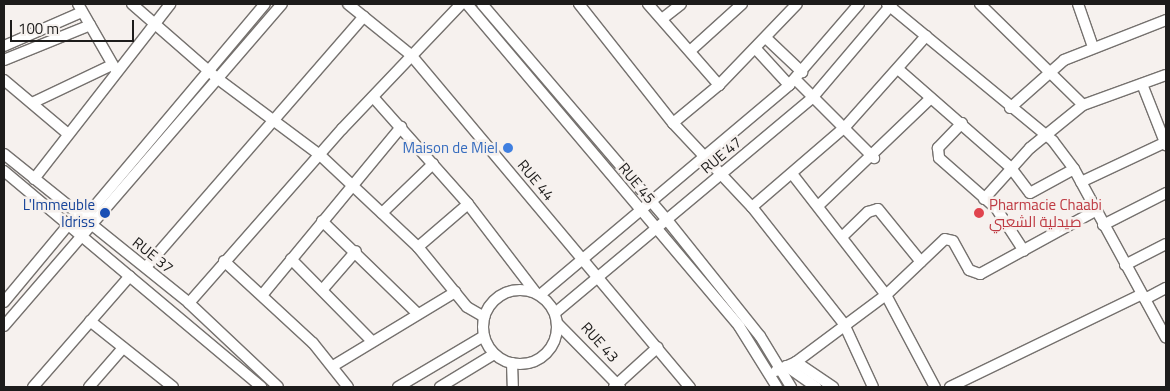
<!DOCTYPE html>
<html>
<head>
<meta charset="utf-8">
<style>
	body { margin:0 }
	#map { position:relative; width:1170px; height:391px; overflow:hidden; background:#f6f1ee; font-family:"Titillium Web",Cairo,sans-serif }
	div>[style] { position:absolute }
	[style*='--x'] { left:calc(var(--x)*1px); top:calc(var(--y)*1px); width:calc(var(--w)*1px); rotate:calc(var(--a)*1deg) }
	.roads { filter:drop-shadow(1px 0 #75716e) drop-shadow(-1px 0 #75716e) drop-shadow(0 1px #75716e) drop-shadow(0 -1px #75716e) }
	.minor>* { height:10px; margin:-5px; padding:0 5px; transform-origin:5px; border-radius:5px; background:#fff }
	.minor>.ring { margin:-5px; padding:0; box-sizing:content-box; background:none; border:10px solid #fff; border-radius:50% }
	.dots>* { width:14px; height:14px; translate:-50% -50%; box-sizing:border-box; border:2px solid #f6f1ee; border-radius:50% }
	span { translate:-50% -50%; white-space:nowrap; text-align:center; line-height:1.15; -webkit-text-stroke:5px #f6f1ee; paint-order:stroke }
	.shop-label { font-size:15px; color:#366cbe }
	.right { translate:-100% -50%; text-align:right }
	.street-label { font-size:15px; color:#1d1c1b }
	.transit-label { font-size:15px; color:#164399 }
	.health-label { font-size:15px; color:#be3a42 }
	.left { translate:0 -50%; text-align:left }
	.frame { position:absolute; inset:0; border:5px solid #1d1c1b; pointer-events:none }
	.scale { position:absolute; left:10px; top:20px; width:124px; height:22px; box-sizing:border-box; border:2px solid #1d1c1b; border-top:0; padding-left:6px; font-size:15px; line-height:18px; white-space:nowrap; color:#1d1c1b; -webkit-text-stroke:4px #f6f1ee; paint-order:stroke }
</style>
</head>
<body>
<div id="map">
	<div class="roads">
		<div class="minor">
			<div style="--x:78;--y:4;--w:76;--a:60.1"></div>
			<div style="--x:132;--y:4;--w:114;--a:41.1"></div>
			<div style="--x:218;--y:79;--w:127;--a:36.7"></div>
			<div style="--x:320;--y:155;--w:134;--a:43.2"></div>
			<div style="--x:418;--y:247;--w:77;--a:50.8"></div>
			<div style="--x:467;--y:307;--w:20;--a:30"></div>
			<div style="--x:348;--y:4;--w:81;--a:39"></div>
			<div style="--x:411;--y:55;--w:434;--a:50"></div>
			<div style="--x:467;--y:4;--w:422;--a:49.8"></div>
			<div style="--x:739;--y:326;--w:72;--a:58.1"></div>
			<div style="--x:482;--y:4;--w:284;--a:49.4"></div>
			<div style="--x:667;--y:220;--w:149;--a:51.3"></div>
			<div style="--x:760;--y:336;--w:60;--a:58.7"></div>
			<div style="--x:579;--y:4;--w:152;--a:51.7"></div>
			<div style="--x:673;--y:123;--w:115;--a:46.8"></div>
			<div style="--x:752;--y:207;--w:149;--a:51.8"></div>
			<div style="--x:844;--y:324;--w:69;--a:65.3"></div>
			<div style="--x:648;--y:4;--w:108;--a:48.8"></div>
			<div style="--x:887;--y:4;--w:215;--a:39.5"></div>
			<div style="--x:1053;--y:141;--w:35;--a:53"></div>
			<div style="--x:1074;--y:169;--w:192;--a:61.4"></div>
			<div style="--x:980;--y:4;--w:144;--a:44.4"></div>
			<div style="--x:1078;--y:4;--w:46;--a:70.8"></div>
			<div style="--x:662;--y:19;--w:24;--a:-38"></div>
			<div style="--x:766;--y:38;--w:50;--a:43.4"></div>
			<div style="--x:4;--y:46;--w:85;--a:-23.6"></div>
			<div style="--x:756;--y:49;--w:49;--a:47.5"></div>
			<div style="--x:690;--y:51;--w:70;--a:-42.1"></div>
			<div style="--x:4;--y:60;--w:93;--a:-22.1"></div>
			<div style="--x:898;--y:69;--w:150;--a:41.2"></div>
			<div style="--x:1011;--y:168;--w:31;--a:53"></div>
			<div style="--x:1030;--y:193;--w:50;--a:-28.6"></div>
			<div style="--x:795;--y:79;--w:112;--a:45"></div>
			<div style="--x:4;--y:80;--w:82;--a:40.1"></div>
			<div style="--x:1142;--y:84;--w:66;--a:68.5"></div>
			<div style="--x:373;--y:97;--w:143;--a:48.4"></div>
			<div style="--x:468;--y:204;--w:112;--a:52.6"></div>
			<div style="--x:32;--y:103;--w:89;--a:-25.4"></div>
			<div style="--x:1010;--y:108;--w:72;--a:-41.6"></div>
			<div style="--x:1064;--y:60;--w:110;--a:-21.4"></div>
			<div style="--x:673;--y:123;--w:60;--a:-39.6"></div>
			<div style="--x:719;--y:85;--w:112;--a:-46.1"></div>
			<div style="--x:962;--y:123;--w:35;--a:134"></div>
			<div style="--x:938;--y:148;--w:10;--a:84"></div>
			<div style="--x:939;--y:158;--w:76;--a:41.3"></div>
			<div style="--x:996;--y:208;--w:51;--a:56.9"></div>
			<div style="--x:4;--y:154;--w:238;--a:38.8"></div>
			<div style="--x:189;--y:303;--w:122;--a:43.3"></div>
			<div style="--x:4;--y:171;--w:336;--a:40"></div>
			<div style="--x:793;--y:175;--w:152;--a:52.2"></div>
			<div style="--x:886;--y:295;--w:104;--a:62"></div>
			<div style="--x:34;--y:179;--w:222;--a:-52.1"></div>
			<div style="--x:1081;--y:182;--w:94;--a:-25.2"></div>
			<div style="--x:984;--y:199;--w:69;--a:-48"></div>
			<div style="--x:1030;--y:148;--w:68;--a:-39.1"></div>
			<div style="--x:1083;--y:105;--w:88;--a:-19.9"></div>
			<div style="--x:818;--y:206;--w:156;--a:-43.7"></div>
			<div style="--x:752;--y:207;--w:123;--a:-40.7"></div>
			<div style="--x:845;--y:127;--w:122;--a:-48.3"></div>
			<div style="--x:382;--y:213;--w:71;--a:-43.9"></div>
			<div style="--x:322;--y:221;--w:132;--a:44.1"></div>
			<div style="--x:1103;--y:225;--w:71;--a:-26.9"></div>
			<div style="--x:843;--y:236;--w:35;--a:-44"></div>
			<div style="--x:868;--y:212;--w:10;--a:-17"></div>
			<div style="--x:878;--y:209;--w:68;--a:50.9"></div>
			<div style="--x:418;--y:247;--w:66;--a:-40.7"></div>
			<div style="--x:291;--y:259;--w:114;--a:45.4"></div>
			<div style="--x:224;--y:261;--w:121;--a:42.7"></div>
			<div style="--x:313;--y:343;--w:56;--a:51.5"></div>
			<div style="--x:1125;--y:265;--w:46;--a:-27.1"></div>
			<div style="--x:146;--y:267;--w:332;--a:-49"></div>
			<div style="--x:323;--y:289;--w:50;--a:-49"></div>
			<div class="ring" style="left:483px;top:290px;width:64px;height:64px"></div>
			<div style="--x:263;--y:294;--w:217;--a:-50.4"></div>
			<div style="--x:540;--y:295;--w:326;--a:-40.1"></div>
			<div style="--x:789;--y:85;--w:107;--a:-49.2"></div>
			<div style="--x:1145;--y:299;--w:24;--a:-28"></div>
			<div style="--x:4;--y:302;--w:102;--a:-50.2"></div>
			<div style="--x:69;--y:224;--w:15;--a:-16"></div>
			<div style="--x:83;--y:220;--w:282;--a:-49.9"></div>
			<div style="--x:189;--y:303;--w:232;--a:-48.7"></div>
			<div style="--x:342;--y:129;--w:173;--a:-46.4"></div>
			<div style="--x:555;--y:313;--w:336;--a:-39.9"></div>
			<div style="--x:813;--y:97;--w:122;--a:-49.7"></div>
			<div style="--x:90;--y:321;--w:106;--a:38.5"></div>
			<div style="--x:557;--y:323;--w:90;--a:45.5"></div>
			<div style="--x:4;--y:326;--w:425;--a:-49.2"></div>
			<div style="--x:796;--y:362;--w:45;--a:34"></div>
			<div style="--x:512;--y:363;--w:24;--a:88"></div>
			<div style="--x:333;--y:366;--w:143;--a:-31.2"></div>
			<div style="--x:786;--y:366;--w:37;--a:35"></div>
			<div style="--x:776;--y:371;--w:22;--a:-24"></div>
			<div style="--x:796;--y:362;--w:112;--a:-36.7"></div>
			<div style="--x:886;--y:295;--w:81;--a:-43.5"></div>
			<div style="--x:945;--y:239;--w:8;--a:14"></div>
			<div style="--x:953;--y:241;--w:33;--a:61"></div>
			<div style="--x:969;--y:270;--w:12;--a:20"></div>
			<div style="--x:980;--y:274;--w:131;--a:-28.7"></div>
			<div style="--x:33;--y:387;--w:147;--a:-48.9"></div>
			<div style="--x:89;--y:387;--w:52;--a:-48.9"></div>
			<div style="--x:398;--y:387;--w:100;--a:-30.7"></div>
			<div style="--x:440;--y:387;--w:63;--a:-31.4"></div>
			<div style="--x:614;--y:387;--w:59;--a:-42.3"></div>
			<div style="--x:950;--y:387;--w:213;--a:-25.8"></div>
		</div>
	</div>
	<div class="dots">
		<div style="left:508px;top:148px;background:#3f7fe0"></div>
		<div style="left:105px;top:213px;background:#1a4fb4"></div>
		<div style="left:979px;top:213px;background:#e0444e"></div>
	</div>
	<div class="shop-label">
		<span class="right" style="left:498px;top:148px">Maison de Miel</span>
	</div>
	<div class="street-label">
		<span style="left:721px;top:155px;rotate:-40deg">RUE 47</span>
		<span style="left:536px;top:180px;rotate:50deg">RUE 44</span>
		<span style="left:637px;top:183px;rotate:50deg">RUE 45</span>
		<span style="left:153px;top:255px;rotate:39deg">RUE 37</span>
		<span style="left:600px;top:342px;rotate:48deg">RUE 43</span>
	</div>
	<div class="transit-label">
		<span class="right" style="left:95px;top:213px">L'Immeuble<br>Idriss</span>
	</div>
	<div class="health-label">
		<span class="left" style="left:989px;top:213px">Pharmacie Chaabi<br>صيدلية الشعبي</span>
	</div>
	<div class="frame"></div>
	<div class="scale">100 m</div>
</div>
</body>
</html>
